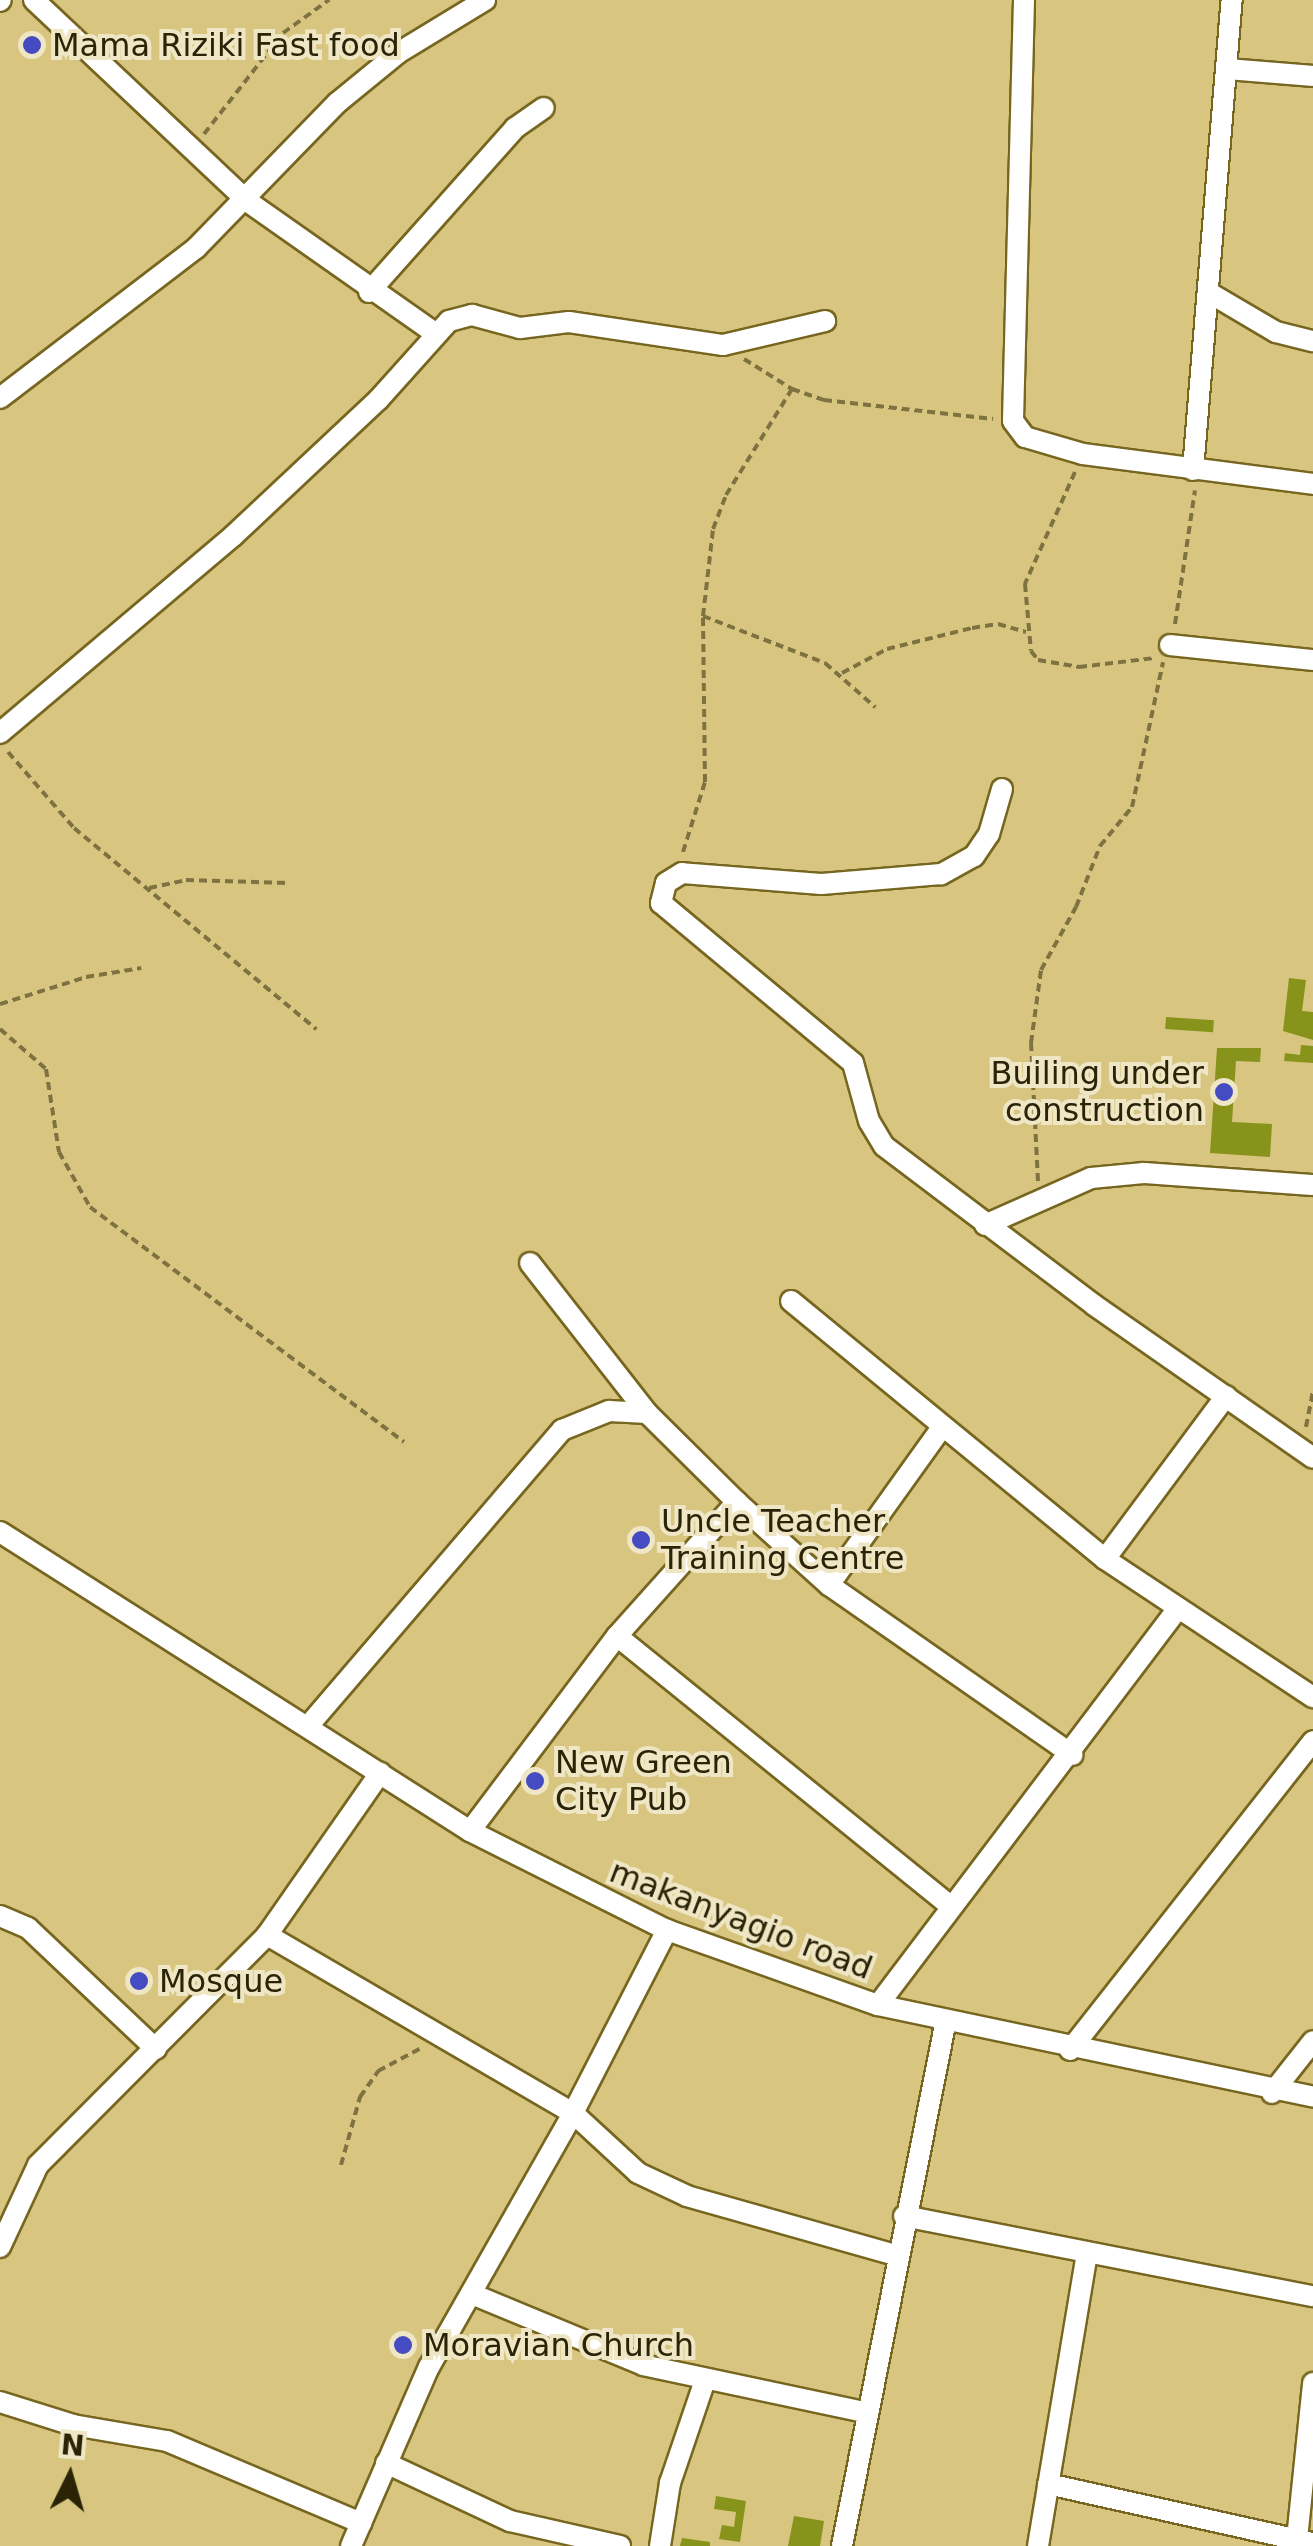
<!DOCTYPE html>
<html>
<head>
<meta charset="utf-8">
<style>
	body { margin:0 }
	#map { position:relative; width:1313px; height:2546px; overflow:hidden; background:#d7c580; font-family:"DejaVu Sans",sans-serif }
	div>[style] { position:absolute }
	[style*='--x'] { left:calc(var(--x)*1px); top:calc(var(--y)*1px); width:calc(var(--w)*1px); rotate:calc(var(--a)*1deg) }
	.building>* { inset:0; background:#88931b; transform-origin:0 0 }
	.path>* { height:4px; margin-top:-2px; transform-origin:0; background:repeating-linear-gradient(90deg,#7e7241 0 8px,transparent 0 13px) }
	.roads { filter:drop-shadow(2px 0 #77661f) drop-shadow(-2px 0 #77661f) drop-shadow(0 2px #77661f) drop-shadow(0 -2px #77661f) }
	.minor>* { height:20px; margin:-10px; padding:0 10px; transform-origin:10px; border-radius:10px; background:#fff }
	.dots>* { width:28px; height:28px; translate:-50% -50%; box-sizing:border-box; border:5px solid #eee6c4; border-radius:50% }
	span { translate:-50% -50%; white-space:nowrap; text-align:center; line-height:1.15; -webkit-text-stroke:8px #eee6c4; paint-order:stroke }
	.poi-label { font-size:32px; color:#2a2306 }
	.left { translate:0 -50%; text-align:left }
	.right { translate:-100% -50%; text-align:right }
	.street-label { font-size:32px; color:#2a2306 }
	.north { position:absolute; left:20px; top:2426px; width:100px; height:100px; -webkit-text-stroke:8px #eee6c4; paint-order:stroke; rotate:5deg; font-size:28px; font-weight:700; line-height:40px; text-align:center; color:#2a2306 }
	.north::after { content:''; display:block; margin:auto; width:35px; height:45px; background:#2a2306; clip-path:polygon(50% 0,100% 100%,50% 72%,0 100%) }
</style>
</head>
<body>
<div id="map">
	<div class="building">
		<div style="clip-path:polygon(1289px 978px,1306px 980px,1302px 1011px,1313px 1012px,1313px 1040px,1283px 1031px)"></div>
		<div style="left:1166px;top:1017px;width:48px;height:12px;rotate:4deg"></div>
		<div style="clip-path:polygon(1301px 1045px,1313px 1046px,1313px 1063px,1284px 1061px,1285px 1053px,1300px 1055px)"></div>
		<div style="clip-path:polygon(1217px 1048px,1261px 1048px,1260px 1062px,1236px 1061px,1232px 1122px,1272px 1124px,1270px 1157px,1210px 1153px)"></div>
		<div style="clip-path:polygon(716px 2496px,746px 2501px,740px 2542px,719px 2539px,722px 2525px,734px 2527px,736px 2512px,714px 2509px)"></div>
		<div style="clip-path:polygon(794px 2516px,824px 2521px,820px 2546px,788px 2546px)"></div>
		<div style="clip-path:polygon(682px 2538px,710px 2542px,710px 2546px,680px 2546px)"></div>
	</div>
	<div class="path">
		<div style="--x:204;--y:134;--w:128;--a:-52"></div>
		<div style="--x:283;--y:33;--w:57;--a:-35.7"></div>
		<div style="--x:744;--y:359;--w:57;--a:32"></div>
		<div style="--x:792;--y:389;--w:34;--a:19"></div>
		<div style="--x:824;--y:400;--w:170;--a:6.4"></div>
		<div style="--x:1075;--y:472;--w:123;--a:114.1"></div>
		<div style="--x:1025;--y:584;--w:67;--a:84.9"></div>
		<div style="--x:1031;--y:651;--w:11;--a:52"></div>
		<div style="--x:1038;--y:660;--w:42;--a:9.7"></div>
		<div style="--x:1079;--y:667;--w:77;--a:-6.8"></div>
		<div style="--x:703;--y:616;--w:131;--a:21.1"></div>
		<div style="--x:825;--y:663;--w:67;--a:41.3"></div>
		<div style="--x:1175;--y:624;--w:135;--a:-81.5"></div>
		<div style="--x:842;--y:673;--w:51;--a:-28.1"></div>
		<div style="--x:887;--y:649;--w:88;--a:-13.9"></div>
		<div style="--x:972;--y:628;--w:26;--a:-9"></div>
		<div style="--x:998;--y:624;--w:29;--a:16"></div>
		<div style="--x:8;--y:752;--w:101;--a:49"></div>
		<div style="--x:74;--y:828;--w:315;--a:39.7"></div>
		<div style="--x:683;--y:852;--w:73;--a:-72.6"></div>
		<div style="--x:705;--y:782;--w:166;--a:-90.7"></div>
		<div style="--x:703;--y:616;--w:88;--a:-83.4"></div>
		<div style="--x:713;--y:529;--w:36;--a:-69"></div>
		<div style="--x:726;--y:495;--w:125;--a:-58.1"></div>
		<div style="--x:149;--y:888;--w:38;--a:-12"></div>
		<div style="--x:186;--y:880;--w:102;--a:1.7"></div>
		<div style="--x:0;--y:1004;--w:90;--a:-17.4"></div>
		<div style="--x:86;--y:977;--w:56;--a:-9.3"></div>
		<div style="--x:0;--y:1029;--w:61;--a:41"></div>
		<div style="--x:46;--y:1069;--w:84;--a:81.1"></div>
		<div style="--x:59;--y:1152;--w:63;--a:60.6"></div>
		<div style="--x:90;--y:1207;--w:392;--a:36.8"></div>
		<div style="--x:1038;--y:1181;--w:138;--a:-92.9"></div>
		<div style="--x:1031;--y:1043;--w:74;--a:-82.2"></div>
		<div style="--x:1041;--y:970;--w:72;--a:-60.9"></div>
		<div style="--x:1076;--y:907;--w:66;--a:-68.5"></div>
		<div style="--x:1100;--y:846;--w:50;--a:-50.6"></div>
		<div style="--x:1132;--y:807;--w:148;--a:-77.9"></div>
		<div style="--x:1306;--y:1427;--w:36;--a:-79"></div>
		<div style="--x:341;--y:2165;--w:71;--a:-74.4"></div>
		<div style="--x:360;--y:2097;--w:32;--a:-55"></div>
		<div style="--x:378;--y:2071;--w:49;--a:-28.1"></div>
	</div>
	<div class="roads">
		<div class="minor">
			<div style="--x:34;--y:0;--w:293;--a:43.3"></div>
			<div style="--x:247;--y:201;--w:230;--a:35.1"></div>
			<div style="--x:1024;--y:0;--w:421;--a:91.5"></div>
			<div style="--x:1013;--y:421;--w:20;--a:53"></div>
			<div style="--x:1025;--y:437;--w:60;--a:16.3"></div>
			<div style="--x:1083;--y:454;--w:232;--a:7.4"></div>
			<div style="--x:0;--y:1;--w:1;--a:-45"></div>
			<div style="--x:1228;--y:69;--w:85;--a:4.7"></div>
			<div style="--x:369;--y:292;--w:220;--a:-48.3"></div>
			<div style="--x:515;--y:128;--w:35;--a:-35"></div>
			<div style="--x:1208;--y:292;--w:79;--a:30.5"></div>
			<div style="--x:1276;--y:332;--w:38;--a:14"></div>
			<div style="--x:0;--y:398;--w:247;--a:-37.4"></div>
			<div style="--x:196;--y:248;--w:202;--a:-45.8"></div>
			<div style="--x:337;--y:103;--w:79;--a:-39.3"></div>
			<div style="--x:398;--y:53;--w:102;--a:-31.3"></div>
			<div style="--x:1193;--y:470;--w:472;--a:-85.3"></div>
			<div style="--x:1170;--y:645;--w:144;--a:6"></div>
			<div style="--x:0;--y:733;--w:305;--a:-40.2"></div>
			<div style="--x:233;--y:536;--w:199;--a:-43.2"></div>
			<div style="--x:378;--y:400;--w:106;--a:-48.1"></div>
			<div style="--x:449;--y:321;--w:24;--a:-15"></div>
			<div style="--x:472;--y:315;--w:50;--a:15.2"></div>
			<div style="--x:520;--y:328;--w:49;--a:-7"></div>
			<div style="--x:569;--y:322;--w:156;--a:8.5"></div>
			<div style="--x:723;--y:345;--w:105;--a:-13.2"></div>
			<div style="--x:1002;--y:789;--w:47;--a:106.1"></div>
			<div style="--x:989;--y:834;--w:27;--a:124"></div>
			<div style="--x:974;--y:856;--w:38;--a:151"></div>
			<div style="--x:941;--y:874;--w:120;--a:175.2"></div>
			<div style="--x:821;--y:884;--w:139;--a:-175.5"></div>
			<div style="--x:682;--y:873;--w:19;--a:148"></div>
			<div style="--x:666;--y:883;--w:21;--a:104"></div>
			<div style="--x:661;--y:903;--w:250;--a:39.8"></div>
			<div style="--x:853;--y:1063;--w:60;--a:74.6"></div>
			<div style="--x:869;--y:1121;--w:29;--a:59"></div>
			<div style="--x:884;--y:1146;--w:263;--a:37.1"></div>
			<div style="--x:1094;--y:1305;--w:267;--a:34.9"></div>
			<div style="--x:985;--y:1225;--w:116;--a:-23.9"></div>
			<div style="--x:1091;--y:1178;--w:53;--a:-5.4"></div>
			<div style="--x:1144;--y:1173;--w:169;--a:4.1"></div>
			<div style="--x:530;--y:1263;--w:190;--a:52"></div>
			<div style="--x:647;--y:1413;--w:127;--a:44.7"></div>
			<div style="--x:737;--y:1502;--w:124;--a:42.1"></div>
			<div style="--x:829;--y:1585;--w:297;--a:34.9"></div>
			<div style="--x:791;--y:1301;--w:406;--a:39.4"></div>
			<div style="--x:1105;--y:1559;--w:250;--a:33.6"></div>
			<div style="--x:0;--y:1532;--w:557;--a:32.46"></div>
			<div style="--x:470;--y:1831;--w:220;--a:26.7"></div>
			<div style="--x:667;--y:1930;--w:224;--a:19.6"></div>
			<div style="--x:878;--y:2005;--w:445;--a:11.9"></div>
			<div style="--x:1105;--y:1559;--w:203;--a:-53.4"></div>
			<div style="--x:829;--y:1585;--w:191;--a:-54.4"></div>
			<div style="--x:617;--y:1636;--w:429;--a:39"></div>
			<div style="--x:309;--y:1725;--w:389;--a:-49.4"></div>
			<div style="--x:562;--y:1430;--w:51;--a:-22"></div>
			<div style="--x:609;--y:1411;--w:38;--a:3"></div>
			<div style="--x:470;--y:1831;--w:244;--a:-53"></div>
			<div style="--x:617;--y:1636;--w:180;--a:-48.2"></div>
			<div style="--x:0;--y:1916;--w:30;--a:23"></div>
			<div style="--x:28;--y:1928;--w:176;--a:43.4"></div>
			<div style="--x:267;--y:1935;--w:354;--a:30.2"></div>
			<div style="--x:573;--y:2113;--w:88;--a:42.7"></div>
			<div style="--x:638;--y:2173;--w:54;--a:25.1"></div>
			<div style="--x:687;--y:2196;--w:217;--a:15.8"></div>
			<div style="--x:878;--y:2005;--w:497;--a:-52.9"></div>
			<div style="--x:1070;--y:2050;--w:393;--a:-51.8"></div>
			<div style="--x:1272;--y:2093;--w:66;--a:-51.7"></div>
			<div style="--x:904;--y:2216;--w:417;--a:11.1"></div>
			<div style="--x:0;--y:2247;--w:90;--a:-65.1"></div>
			<div style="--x:38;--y:2165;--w:325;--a:-45.1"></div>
			<div style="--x:267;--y:1935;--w:198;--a:-55.1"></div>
			<div style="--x:472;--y:2294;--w:185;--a:22.5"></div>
			<div style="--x:643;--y:2365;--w:227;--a:12"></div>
			<div style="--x:0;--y:2402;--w:77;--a:17.5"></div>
			<div style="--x:73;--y:2425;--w:95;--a:9.7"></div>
			<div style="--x:167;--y:2441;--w:211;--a:22.9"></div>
			<div style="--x:386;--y:2463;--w:137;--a:25.1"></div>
			<div style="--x:510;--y:2521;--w:113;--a:12.8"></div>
			<div style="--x:1048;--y:2484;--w:271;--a:12.6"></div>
			<div style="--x:1297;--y:2539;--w:157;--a:-84.1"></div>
			<div style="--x:351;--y:2546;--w:195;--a:-66.5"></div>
			<div style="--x:429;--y:2367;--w:292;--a:-60.4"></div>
			<div style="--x:573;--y:2113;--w:206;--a:-62.8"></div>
			<div style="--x:660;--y:2546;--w:64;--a:-81"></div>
			<div style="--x:670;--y:2483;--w:109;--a:-71.2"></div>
			<div style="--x:842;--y:2546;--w:536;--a:-78.82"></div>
			<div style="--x:1038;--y:2546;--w:297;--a:-80.5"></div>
		</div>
	</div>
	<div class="dots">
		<div style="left:32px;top:45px;background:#454bc0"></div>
		<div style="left:1224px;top:1092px;background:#454bc0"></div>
		<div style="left:641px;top:1540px;background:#454bc0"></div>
		<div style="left:535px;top:1781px;background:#454bc0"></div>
		<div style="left:139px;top:1981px;background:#454bc0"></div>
		<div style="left:403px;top:2345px;background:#454bc0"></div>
	</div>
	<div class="poi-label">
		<span class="left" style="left:52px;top:45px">Mama Riziki Fast food</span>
		<span class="right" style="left:1204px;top:1092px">Builing under<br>construction</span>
		<span class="left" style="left:661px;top:1540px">Uncle Teacher<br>Training Centre</span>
		<span class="left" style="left:555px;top:1781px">New Green<br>City Pub</span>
		<span class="left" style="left:159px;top:1981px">Mosque</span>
		<span class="left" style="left:423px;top:2345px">Moravian Church</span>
	</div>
	<div class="street-label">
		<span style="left:741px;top:1920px;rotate:21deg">makanyagio road</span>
	</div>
	<div class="north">N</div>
</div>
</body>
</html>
